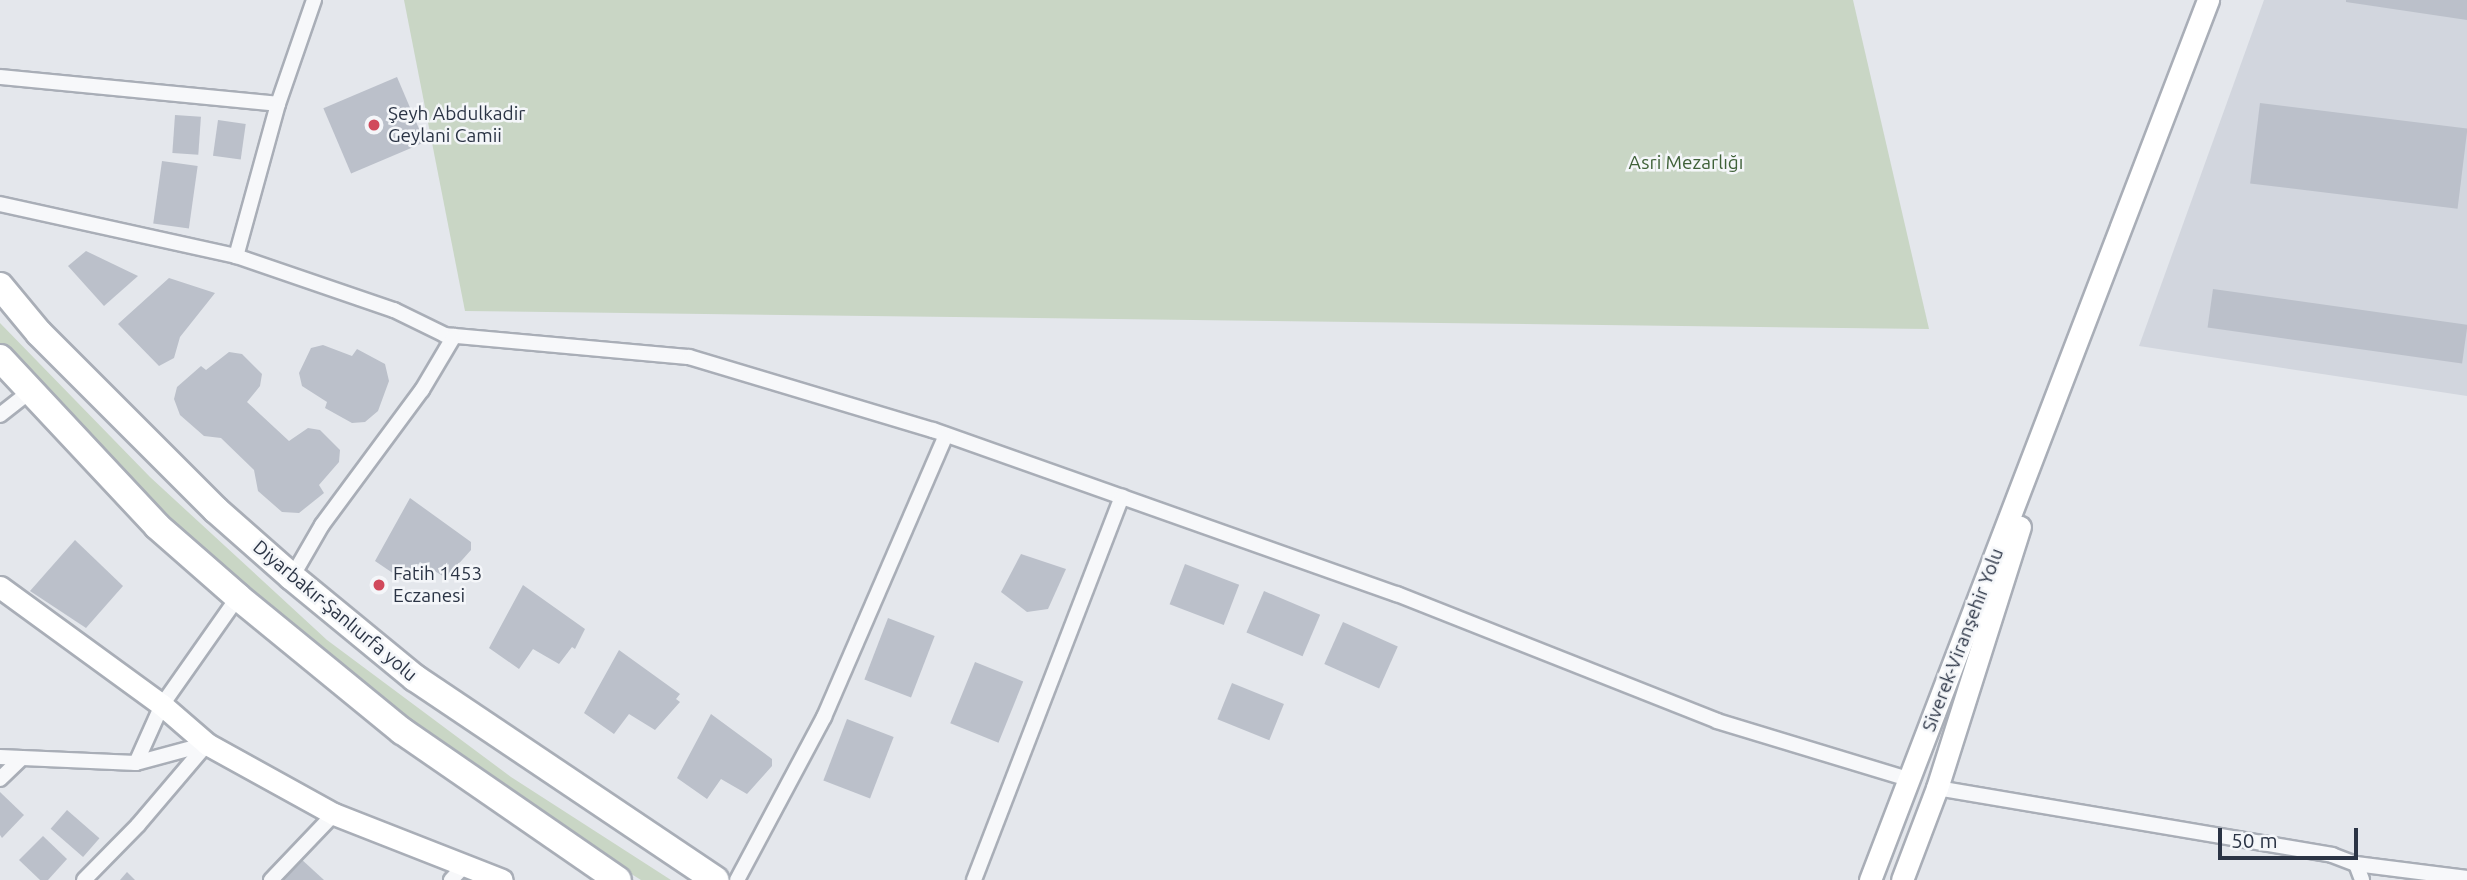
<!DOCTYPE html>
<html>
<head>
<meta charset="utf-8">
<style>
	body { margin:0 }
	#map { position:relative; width:2467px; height:880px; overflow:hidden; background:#e4e7ec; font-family:Ubuntu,sans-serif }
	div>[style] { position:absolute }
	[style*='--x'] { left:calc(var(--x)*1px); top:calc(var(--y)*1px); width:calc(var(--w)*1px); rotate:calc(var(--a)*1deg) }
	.built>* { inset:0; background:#d2d6de }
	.green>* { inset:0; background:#c9d6c5 }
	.building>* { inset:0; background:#bbc0ca; transform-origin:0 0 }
	.roads { filter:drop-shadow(2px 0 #a9aeb7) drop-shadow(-2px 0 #a9aeb7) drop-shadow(0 2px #a9aeb7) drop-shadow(0 -2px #a9aeb7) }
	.street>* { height:14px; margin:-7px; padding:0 7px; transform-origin:7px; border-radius:7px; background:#f7f8fa }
	.secondary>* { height:21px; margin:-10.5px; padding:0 10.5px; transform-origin:10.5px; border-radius:10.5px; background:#fff }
	.highway>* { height:26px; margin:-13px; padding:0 13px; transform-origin:13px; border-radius:13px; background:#fff }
	.dots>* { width:19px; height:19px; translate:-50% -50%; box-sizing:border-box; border:4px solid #f4f6f9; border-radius:50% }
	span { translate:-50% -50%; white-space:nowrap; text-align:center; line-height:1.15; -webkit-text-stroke:5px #f4f6f9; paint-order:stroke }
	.poi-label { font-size:19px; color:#2b3445 }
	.left { translate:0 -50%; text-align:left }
	.park-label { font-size:19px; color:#3f6138 }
	.street-label { font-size:19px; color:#2b3445 }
	.scale { position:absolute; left:2218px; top:828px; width:140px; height:32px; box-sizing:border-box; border:4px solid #2b3445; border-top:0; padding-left:9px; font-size:21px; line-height:24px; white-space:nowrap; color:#2b3445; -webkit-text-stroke:5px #f4f6f9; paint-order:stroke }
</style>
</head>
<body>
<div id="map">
	<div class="built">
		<div style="clip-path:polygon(2264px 0,2467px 0,2467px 396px,2139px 346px)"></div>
	</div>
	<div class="green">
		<div style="clip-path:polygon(404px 0,1853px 0,1929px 329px,465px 311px)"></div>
		<div style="clip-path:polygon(0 323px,150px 477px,327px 640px,511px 777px,671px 880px,641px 880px,531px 811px,320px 653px,147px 498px,41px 392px,0 345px)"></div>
	</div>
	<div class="building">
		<div style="clip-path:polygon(2346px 0,2467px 0,2467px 20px,2346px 2px)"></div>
		<div style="left:397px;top:77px;width:71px;height:80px;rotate:67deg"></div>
		<div style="left:2260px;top:103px;width:209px;height:81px;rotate:7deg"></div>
		<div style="left:175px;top:115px;width:26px;height:38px;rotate:4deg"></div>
		<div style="left:218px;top:120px;width:28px;height:36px;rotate:8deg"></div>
		<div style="left:162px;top:161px;width:36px;height:63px;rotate:8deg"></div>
		<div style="clip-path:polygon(86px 251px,138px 276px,104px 306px,68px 266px)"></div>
		<div style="clip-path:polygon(169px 278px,215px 293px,180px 337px,174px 358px,159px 366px,118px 324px)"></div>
		<div style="left:2213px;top:289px;width:257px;height:39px;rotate:8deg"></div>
		<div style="clip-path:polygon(323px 345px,352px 356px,357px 349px,385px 364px,389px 381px,378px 411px,365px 422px,352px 423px,325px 408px,327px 402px,302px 386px,299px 373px,311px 348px)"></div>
		<div style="clip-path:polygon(229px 352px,242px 354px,262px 374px,260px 386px,247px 402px,289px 441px,308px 428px,320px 430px,340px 450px,339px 462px,319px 485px,324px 493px,299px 513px,282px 512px,258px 491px,254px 470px,221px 438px,204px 436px,180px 415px,174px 399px,177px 387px,201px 366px,206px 370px)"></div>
		<div style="clip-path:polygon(410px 498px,471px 542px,471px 550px,446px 578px,420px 562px,406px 582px,375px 561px)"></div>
		<div style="clip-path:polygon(75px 540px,123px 586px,86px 628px,30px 591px)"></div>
		<div style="clip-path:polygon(1021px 554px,1066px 569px,1048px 609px,1027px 612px,1001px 592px)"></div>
		<div style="left:1185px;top:564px;width:58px;height:43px;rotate:21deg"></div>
		<div style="clip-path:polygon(523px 585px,585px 629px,575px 649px,572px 647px,559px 664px,533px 649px,519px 669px,489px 648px)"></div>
		<div style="left:1264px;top:591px;width:61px;height:45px;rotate:23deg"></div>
		<div style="left:888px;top:618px;width:50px;height:66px;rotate:21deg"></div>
		<div style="left:1343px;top:622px;width:60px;height:46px;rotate:24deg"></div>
		<div style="clip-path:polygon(619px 650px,680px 694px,676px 699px,680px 702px,655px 730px,629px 714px,614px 734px,584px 713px)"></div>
		<div style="left:975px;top:662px;width:52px;height:66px;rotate:22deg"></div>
		<div style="left:1232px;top:683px;width:56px;height:39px;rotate:22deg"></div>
		<div style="clip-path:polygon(711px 714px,772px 759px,772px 766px,747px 794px,721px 779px,707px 799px,677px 778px)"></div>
		<div style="left:847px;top:719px;width:50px;height:66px;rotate:21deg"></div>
		<div style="clip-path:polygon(0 792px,24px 815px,2px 838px,0 835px)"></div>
		<div style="left:67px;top:810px;width:43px;height:25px;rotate:41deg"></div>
		<div style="clip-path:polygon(43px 836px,67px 859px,48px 880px,40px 880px,19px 860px)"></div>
		<div style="clip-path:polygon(300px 858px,324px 880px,280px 880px)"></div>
		<div style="clip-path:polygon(127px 872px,135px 880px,120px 880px)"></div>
	</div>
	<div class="roads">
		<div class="street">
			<div style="--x:0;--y:77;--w:279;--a:5.5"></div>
			<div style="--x:278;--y:104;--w:158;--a:105.4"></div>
			<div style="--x:236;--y:256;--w:242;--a:-167.6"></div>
			<div style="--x:278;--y:104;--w:110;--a:-70.9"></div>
			<div style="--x:236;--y:256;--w:167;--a:18.9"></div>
			<div style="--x:394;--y:310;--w:57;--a:26.1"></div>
			<div style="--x:445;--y:335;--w:245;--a:5.2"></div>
			<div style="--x:689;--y:357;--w:255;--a:16.7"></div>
			<div style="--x:933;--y:430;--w:492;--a:19.5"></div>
			<div style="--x:1397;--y:594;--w:344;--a:21.6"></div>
			<div style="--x:1717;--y:721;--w:200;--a:16.9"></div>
			<div style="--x:0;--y:415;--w:36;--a:-38"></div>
			<div style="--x:292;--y:577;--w:60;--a:-60"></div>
			<div style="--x:322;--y:525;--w:168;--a:-53.5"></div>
			<div style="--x:422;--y:390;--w:63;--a:-59.3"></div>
			<div style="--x:0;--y:757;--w:136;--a:2.5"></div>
			<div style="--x:136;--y:763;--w:73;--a:-15"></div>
			<div style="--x:136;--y:763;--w:64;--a:-65.9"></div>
			<div style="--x:162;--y:705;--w:132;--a:-54.9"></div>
			<div style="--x:0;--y:779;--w:30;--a:-44"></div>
			<div style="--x:1937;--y:788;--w:401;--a:9.6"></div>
			<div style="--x:2332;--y:855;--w:26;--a:21"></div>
			<div style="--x:2356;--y:864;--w:17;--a:69"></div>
			<div style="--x:2356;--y:864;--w:112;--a:7.2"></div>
			<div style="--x:84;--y:880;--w:77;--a:-45.5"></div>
			<div style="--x:138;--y:825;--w:106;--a:-49.6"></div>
			<div style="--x:271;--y:880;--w:91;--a:-46.3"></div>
			<div style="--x:451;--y:880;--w:21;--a:-47"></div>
			<div style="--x:737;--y:880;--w:185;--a:-61.9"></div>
			<div style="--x:824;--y:717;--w:307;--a:-66.6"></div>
			<div style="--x:974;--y:880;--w:411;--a:-68.9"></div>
		</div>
		<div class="secondary">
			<div style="--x:0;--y:587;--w:200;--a:36.1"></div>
			<div style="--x:162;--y:705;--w:60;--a:40.9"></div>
			<div style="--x:207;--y:744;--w:145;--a:28.9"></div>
			<div style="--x:334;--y:814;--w:180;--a:21.4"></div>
			<div style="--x:1870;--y:880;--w:943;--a:-68.99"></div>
			<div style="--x:1902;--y:880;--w:98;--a:-69.2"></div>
			<div style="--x:1937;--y:788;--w:274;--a:-72.4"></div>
		</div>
		<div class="highway">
			<div style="--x:0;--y:286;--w:61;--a:50.3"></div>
			<div style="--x:39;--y:333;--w:250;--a:45"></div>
			<div style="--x:216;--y:510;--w:101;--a:41.4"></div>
			<div style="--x:292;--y:577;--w:159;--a:39.4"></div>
			<div style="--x:415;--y:678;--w:362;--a:33.9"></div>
			<div style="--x:0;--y:358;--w:230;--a:46.9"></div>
			<div style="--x:157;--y:526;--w:108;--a:41.2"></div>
			<div style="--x:238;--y:597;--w:212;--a:39.3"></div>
			<div style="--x:402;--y:731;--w:262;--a:34.6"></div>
		</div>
	</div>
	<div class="dots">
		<div style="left:374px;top:125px;background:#d1495b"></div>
		<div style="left:379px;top:585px;background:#d1495b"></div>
	</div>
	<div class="poi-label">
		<span class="left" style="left:388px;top:125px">Şeyh Abdulkadir<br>Geylani Camii</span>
		<span class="left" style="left:393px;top:585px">Fatih 1453<br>Eczanesi</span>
	</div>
	<div class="park-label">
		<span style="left:1686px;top:163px">Asri Mezarlığı</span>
	</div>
	<div class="street-label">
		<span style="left:335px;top:611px;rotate:40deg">Diyarbakır-Şanlıurfa yolu</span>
		<span style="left:1963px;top:640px;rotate:-69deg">Siverek-Viranşehir Yolu</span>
	</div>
	<div class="scale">50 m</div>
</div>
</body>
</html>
